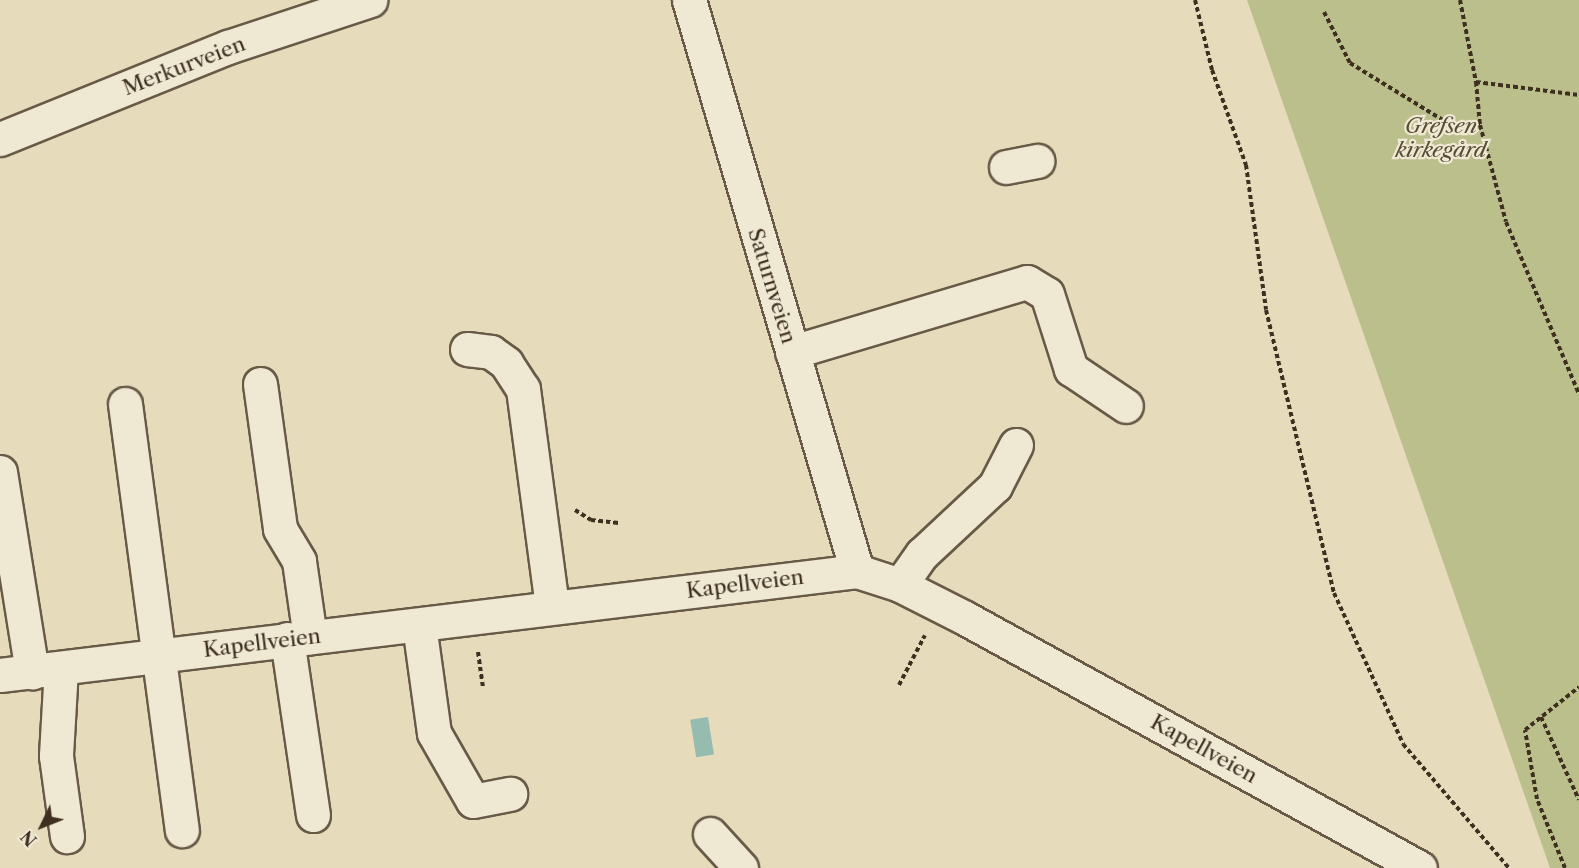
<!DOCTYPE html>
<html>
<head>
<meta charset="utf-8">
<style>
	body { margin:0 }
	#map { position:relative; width:1579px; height:868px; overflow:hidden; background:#e6dcbb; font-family:"Libre Caslon Text",serif }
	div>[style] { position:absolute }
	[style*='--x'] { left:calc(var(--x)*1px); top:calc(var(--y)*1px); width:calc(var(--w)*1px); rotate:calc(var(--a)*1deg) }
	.green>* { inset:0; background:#bbbf8c }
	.water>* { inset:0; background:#96bcb0; transform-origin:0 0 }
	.path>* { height:4px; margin-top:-2px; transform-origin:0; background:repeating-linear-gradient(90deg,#3e2f20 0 4.5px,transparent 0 7.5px) }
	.roads { filter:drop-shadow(2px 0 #685a47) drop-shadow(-2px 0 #685a47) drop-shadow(0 2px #685a47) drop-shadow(0 -2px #685a47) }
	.minor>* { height:33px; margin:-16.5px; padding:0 16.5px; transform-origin:16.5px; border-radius:16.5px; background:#efe8d3 }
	span { translate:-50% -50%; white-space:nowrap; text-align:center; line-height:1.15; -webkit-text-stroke:4.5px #efe8d3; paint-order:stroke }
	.street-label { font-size:21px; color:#3e2f20 }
	.park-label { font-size:21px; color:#574c36; font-style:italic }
	.north { position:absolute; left:12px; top:796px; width:60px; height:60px; -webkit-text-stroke:4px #efe8d3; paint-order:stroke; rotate:227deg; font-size:16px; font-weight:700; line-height:24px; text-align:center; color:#3e2f20 }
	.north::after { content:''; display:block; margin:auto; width:21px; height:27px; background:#3e2f20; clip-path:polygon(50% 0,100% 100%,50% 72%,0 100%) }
</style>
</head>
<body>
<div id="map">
	<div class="green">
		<div style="clip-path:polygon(1247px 0,1579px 0,1579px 868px,1550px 868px)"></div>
	</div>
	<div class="water">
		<div style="left:708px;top:717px;width:38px;height:18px;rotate:81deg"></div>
	</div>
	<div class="path">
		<div style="--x:1195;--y:0;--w:72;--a:76.3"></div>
		<div style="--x:1212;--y:70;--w:101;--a:70.3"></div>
		<div style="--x:1246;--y:165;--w:146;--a:82.1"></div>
		<div style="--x:1266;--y:310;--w:291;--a:76.5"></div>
		<div style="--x:1334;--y:593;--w:166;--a:65.4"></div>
		<div style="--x:1403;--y:744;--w:163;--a:49.5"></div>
		<div style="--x:1460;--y:0;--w:84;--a:79"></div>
		<div style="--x:1476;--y:82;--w:104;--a:7.2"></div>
		<div style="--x:1324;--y:12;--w:57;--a:63"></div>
		<div style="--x:1350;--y:63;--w:116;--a:31.6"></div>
		<div style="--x:1449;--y:124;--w:31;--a:2"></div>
		<div style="--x:1476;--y:82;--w:43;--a:84.7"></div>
		<div style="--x:1480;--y:125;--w:100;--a:75"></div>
		<div style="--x:1506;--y:222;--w:187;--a:67"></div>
		<div style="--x:575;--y:510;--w:19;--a:32"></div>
		<div style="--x:591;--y:520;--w:28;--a:6"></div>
		<div style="--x:478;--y:652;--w:36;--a:82"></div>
		<div style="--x:899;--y:685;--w:56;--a:-62.5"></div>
		<div style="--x:1541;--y:717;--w:91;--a:65.4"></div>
		<div style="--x:1565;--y:868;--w:74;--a:-112.1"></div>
		<div style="--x:1537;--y:799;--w:70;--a:-99.9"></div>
		<div style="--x:1525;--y:730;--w:69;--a:-38.5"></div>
	</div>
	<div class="roads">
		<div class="minor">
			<div style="--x:689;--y:0;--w:595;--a:73.61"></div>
			<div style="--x:0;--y:139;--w:246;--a:-22"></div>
			<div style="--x:228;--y:47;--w:150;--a:-18.3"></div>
			<div style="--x:1006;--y:167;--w:32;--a:-11"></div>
			<div style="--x:467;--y:349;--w:24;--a:7"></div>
			<div style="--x:491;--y:352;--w:19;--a:36"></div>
			<div style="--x:506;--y:363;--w:31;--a:57"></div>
			<div style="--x:523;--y:389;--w:220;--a:82.4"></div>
			<div style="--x:792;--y:352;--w:245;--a:-16.6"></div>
			<div style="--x:1027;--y:282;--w:23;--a:31"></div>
			<div style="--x:1047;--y:294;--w:79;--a:72.3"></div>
			<div style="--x:1071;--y:369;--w:66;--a:33.9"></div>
			<div style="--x:260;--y:384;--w:146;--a:82.1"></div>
			<div style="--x:280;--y:529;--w:37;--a:59"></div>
			<div style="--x:299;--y:561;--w:77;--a:81.8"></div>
			<div style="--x:125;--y:404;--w:430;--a:82.4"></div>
			<div style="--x:0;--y:472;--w:203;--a:80.9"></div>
			<div style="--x:900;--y:585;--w:38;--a:-55"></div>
			<div style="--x:922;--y:554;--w:100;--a:-43"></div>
			<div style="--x:995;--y:486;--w:46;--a:-62.9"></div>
			<div style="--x:419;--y:625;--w:109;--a:82.1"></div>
			<div style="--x:434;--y:733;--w:78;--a:60.2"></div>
			<div style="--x:473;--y:801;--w:38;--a:-11"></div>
			<div style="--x:287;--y:639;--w:178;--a:81.6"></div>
			<div style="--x:61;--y:668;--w:88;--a:93.3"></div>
			<div style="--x:56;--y:756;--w:81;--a:82.2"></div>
			<div style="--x:0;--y:675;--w:863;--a:-6.92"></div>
			<div style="--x:857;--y:571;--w:45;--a:18"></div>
			<div style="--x:900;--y:585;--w:73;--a:26.9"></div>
			<div style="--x:965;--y:618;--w:519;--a:28.79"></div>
			<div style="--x:710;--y:834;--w:46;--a:47.6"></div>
		</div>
	</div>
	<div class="street-label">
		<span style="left:184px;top:66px;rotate:-21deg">Merkurveien</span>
		<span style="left:772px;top:286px;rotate:73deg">Saturnveien</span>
		<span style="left:745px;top:584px;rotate:-7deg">Kapellveien</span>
		<span style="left:262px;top:643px;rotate:-7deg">Kapellveien</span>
		<span style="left:1204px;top:749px;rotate:29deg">Kapellveien</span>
	</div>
	<div class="park-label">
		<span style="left:1441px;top:138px">Grefsen<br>kirkegård</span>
	</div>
	<div class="north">N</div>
</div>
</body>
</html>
